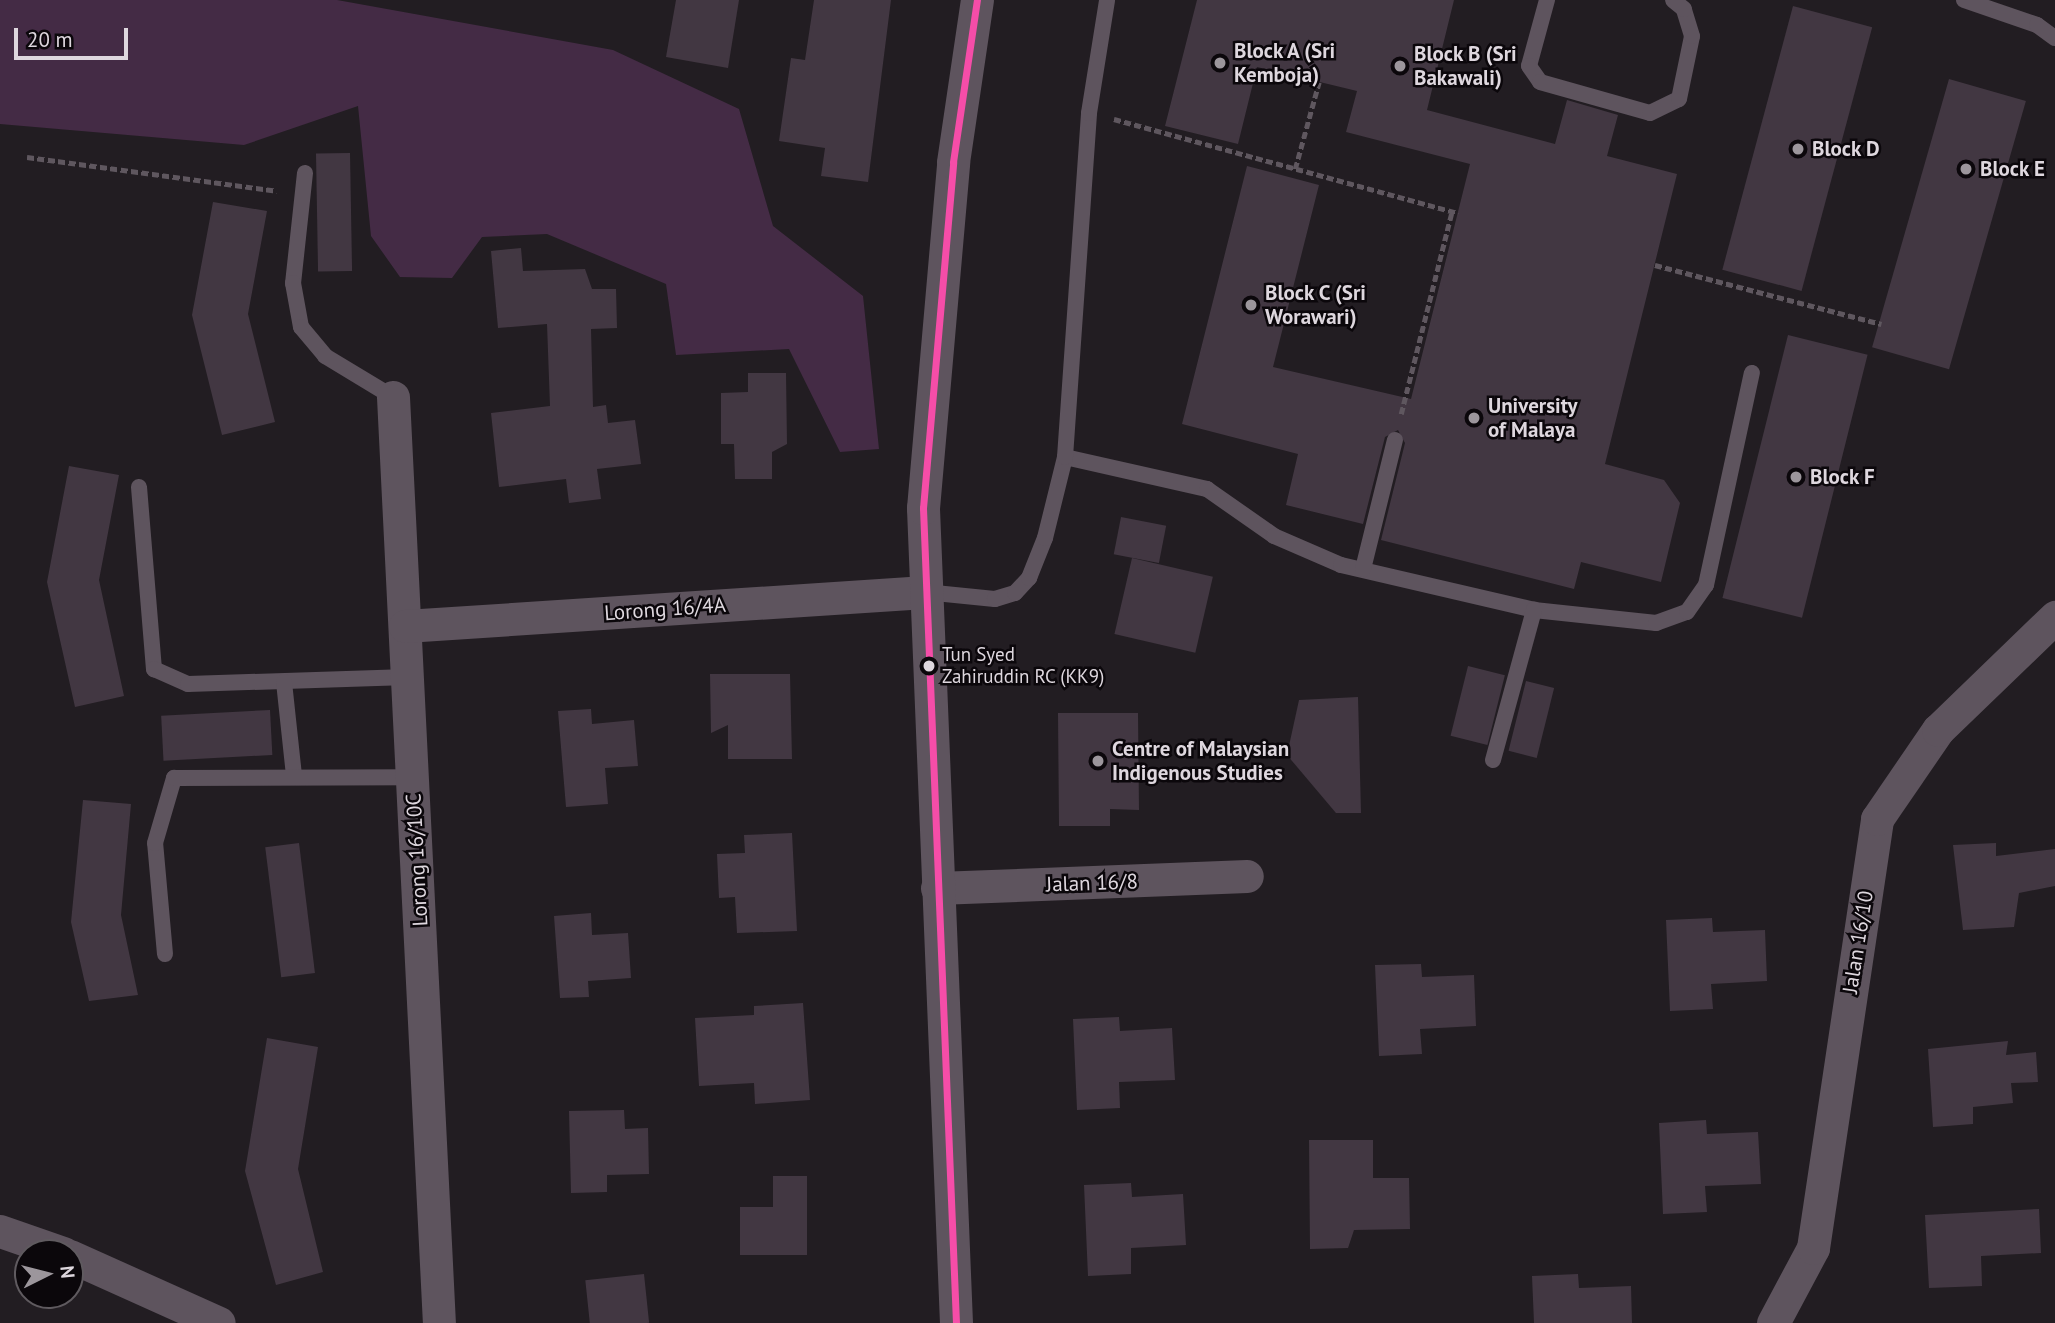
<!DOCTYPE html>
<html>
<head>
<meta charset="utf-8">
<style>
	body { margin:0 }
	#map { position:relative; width:2055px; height:1323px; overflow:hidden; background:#221d22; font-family:"PT Sans",sans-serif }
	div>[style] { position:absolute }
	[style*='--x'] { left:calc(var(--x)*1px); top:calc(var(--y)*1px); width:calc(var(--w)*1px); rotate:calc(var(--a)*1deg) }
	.green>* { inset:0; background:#442b45 }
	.building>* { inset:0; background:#423742; transform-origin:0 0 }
	.path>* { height:4.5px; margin-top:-2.25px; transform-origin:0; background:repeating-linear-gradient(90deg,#5f575f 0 7px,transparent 0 10.5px) }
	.lane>* { height:16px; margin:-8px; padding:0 8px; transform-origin:8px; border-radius:8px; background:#5e545e }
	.street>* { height:33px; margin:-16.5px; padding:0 16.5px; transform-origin:16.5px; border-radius:16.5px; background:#5e545e }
	.bus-1>* { height:7px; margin:-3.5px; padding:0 3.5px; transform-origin:3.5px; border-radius:3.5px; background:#f54da8 }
	.dots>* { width:19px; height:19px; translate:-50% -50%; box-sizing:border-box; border:4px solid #0b070b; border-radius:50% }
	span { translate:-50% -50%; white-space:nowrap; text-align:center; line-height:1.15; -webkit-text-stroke:5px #0b070b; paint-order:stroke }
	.bus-label { font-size:19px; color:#ded7de }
	.left { translate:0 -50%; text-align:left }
	.poi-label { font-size:21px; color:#ded7de; font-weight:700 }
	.street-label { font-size:21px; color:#ded7de }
	.north { position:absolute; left:14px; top:1239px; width:70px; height:70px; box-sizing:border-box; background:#0b070b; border:2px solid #5f5a5f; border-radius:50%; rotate:84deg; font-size:19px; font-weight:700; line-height:28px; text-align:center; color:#ded7de }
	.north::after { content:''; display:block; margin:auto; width:24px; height:32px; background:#9c969c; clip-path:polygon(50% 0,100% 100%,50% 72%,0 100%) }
	.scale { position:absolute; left:14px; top:28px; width:114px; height:32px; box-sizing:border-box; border:4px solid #ded7de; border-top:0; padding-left:9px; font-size:21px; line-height:24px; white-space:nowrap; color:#ded7de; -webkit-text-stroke:5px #0b070b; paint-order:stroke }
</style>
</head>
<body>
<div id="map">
	<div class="green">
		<div style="clip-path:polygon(0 0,337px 0,613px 50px,739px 109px,773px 226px,863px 296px,879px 449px,840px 452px,789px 349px,676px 355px,666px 284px,547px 234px,482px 237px,452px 278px,400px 277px,371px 236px,358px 106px,244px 145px,0 124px)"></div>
	</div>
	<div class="building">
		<div style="clip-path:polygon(676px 0,739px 0,728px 68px,666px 57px)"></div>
		<div style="clip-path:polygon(814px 0,891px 0,868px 182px,821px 176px,825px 148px,779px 141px,791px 58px,805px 60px)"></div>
		<div style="clip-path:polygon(1197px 0,1454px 0,1427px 110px,1555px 144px,1567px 100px,1618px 115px,1607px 156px,1677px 174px,1605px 464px,1664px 480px,1680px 503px,1661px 582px,1581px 562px,1574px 589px,1381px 540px,1405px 443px,1398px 430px,1385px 437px,1363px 524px,1286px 505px,1298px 454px,1182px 424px,1247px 166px,1319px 185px,1273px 367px,1411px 399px,1470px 164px,1346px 132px,1357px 91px,1257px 67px,1238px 144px,1165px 126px)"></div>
		<div style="left:1793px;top:6px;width:82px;height:273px;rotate:15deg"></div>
		<div style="left:1949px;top:79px;width:80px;height:279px;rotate:16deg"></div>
		<div style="left:350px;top:153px;width:118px;height:34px;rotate:89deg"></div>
		<div style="clip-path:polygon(213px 202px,267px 211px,248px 314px,275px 422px,222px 435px,192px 315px)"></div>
		<div style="clip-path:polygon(521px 248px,523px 271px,585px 269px,592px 289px,616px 289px,617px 328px,591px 329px,593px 407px,606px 405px,608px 423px,635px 420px,641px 464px,597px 469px,601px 499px,569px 503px,566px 479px,499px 487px,491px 413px,550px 406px,547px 324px,498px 328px,491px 251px)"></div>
		<div style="left:1788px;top:335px;width:82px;height:271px;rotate:14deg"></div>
		<div style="clip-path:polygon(748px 373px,786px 373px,787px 444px,772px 452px,772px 479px,735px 479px,734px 444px,721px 444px,721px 393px,748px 392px)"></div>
		<div style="clip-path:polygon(69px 466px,119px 475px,99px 580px,124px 696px,75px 707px,47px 582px)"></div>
		<div style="left:1121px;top:517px;width:46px;height:38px;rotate:11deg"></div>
		<div style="left:1132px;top:558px;width:83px;height:78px;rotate:13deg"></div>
		<div style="left:1468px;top:666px;width:38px;height:72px;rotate:14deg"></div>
		<div style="clip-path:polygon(710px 674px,790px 674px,792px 759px,728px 759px,728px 725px,711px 733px)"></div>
		<div style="left:1526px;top:681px;width:29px;height:72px;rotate:14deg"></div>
		<div style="clip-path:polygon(1358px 697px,1361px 813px,1336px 813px,1287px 755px,1299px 700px)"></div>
		<div style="clip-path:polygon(591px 709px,592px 724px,634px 720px,638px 766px,605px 768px,608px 804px,566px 807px,558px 711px)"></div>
		<div style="left:270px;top:710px;width:45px;height:109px;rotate:87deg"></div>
		<div style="clip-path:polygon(1058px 713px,1138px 713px,1139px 810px,1110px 809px,1110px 826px,1059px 826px)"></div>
		<div style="clip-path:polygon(83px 800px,131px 804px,121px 915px,138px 995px,89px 1001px,71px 922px)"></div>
		<div style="clip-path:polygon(792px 833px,797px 931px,737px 933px,735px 897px,719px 898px,717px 854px,745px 853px,744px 835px)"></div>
		<div style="left:299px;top:843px;width:131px;height:34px;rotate:83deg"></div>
		<div style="clip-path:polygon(1996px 843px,1996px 856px,2055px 849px,2055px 886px,2019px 893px,2014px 927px,1963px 930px,1953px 845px)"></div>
		<div style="clip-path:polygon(591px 913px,592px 935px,628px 933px,631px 978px,588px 981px,589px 997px,560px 998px,554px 916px)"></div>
		<div style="clip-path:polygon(1712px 918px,1713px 932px,1765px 930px,1767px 981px,1711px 984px,1713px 1009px,1670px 1011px,1666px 920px)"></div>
		<div style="clip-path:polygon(1421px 964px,1422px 977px,1474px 975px,1476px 1026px,1420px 1029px,1422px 1054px,1379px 1056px,1375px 965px)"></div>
		<div style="clip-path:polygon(803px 1003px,810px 1100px,755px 1104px,754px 1083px,699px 1086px,695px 1018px,754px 1015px,754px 1006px)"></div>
		<div style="clip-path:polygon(1119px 1017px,1120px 1031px,1172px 1028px,1175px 1080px,1119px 1082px,1120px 1108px,1077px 1110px,1073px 1019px)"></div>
		<div style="clip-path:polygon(267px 1038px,318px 1047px,298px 1169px,323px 1272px,276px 1285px,245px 1171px)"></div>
		<div style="clip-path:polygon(2008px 1041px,2006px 1055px,2036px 1052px,2038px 1082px,2011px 1083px,2013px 1103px,1973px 1107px,1973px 1124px,1933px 1127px,1928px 1049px)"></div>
		<div style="clip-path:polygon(624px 1110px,625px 1129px,648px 1128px,649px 1174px,607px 1175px,607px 1192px,571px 1193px,569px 1111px)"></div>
		<div style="clip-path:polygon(1706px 1120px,1707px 1134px,1758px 1132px,1761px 1184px,1705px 1186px,1707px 1212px,1663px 1214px,1659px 1123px)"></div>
		<div style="clip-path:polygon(1309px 1140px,1373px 1140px,1373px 1178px,1409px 1178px,1410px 1229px,1354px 1230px,1348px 1248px,1310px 1249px)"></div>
		<div style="clip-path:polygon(773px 1176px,807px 1176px,807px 1255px,740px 1255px,740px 1207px,773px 1207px)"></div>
		<div style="clip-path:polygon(1131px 1183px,1132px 1197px,1183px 1194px,1186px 1245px,1131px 1248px,1131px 1274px,1088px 1276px,1084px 1185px)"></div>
		<div style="clip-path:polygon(2039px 1209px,2041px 1253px,1981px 1256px,1982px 1286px,1929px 1288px,1925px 1215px)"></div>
		<div style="left:644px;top:1274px;width:49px;height:59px;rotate:84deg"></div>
		<div style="clip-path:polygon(1578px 1274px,1579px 1288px,1631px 1286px,1632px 1323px,1534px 1323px,1532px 1276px)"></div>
	</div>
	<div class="path">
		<div style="--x:1114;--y:119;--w:357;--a:15.3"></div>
		<div style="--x:27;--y:157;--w:252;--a:7.7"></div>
		<div style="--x:1295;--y:169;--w:90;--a:-74.6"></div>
		<div style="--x:1655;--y:265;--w:234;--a:14.6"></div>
		<div style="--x:1401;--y:414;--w:209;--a:-75.9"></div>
	</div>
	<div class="lane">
		<div style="--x:1547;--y:0;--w:68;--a:105.3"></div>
		<div style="--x:1529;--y:66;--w:19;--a:55"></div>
		<div style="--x:1540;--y:82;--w:114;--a:15.7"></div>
		<div style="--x:1650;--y:113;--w:32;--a:-26"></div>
		<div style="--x:1679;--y:99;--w:64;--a:-78.3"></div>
		<div style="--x:1692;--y:36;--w:28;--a:-107"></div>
		<div style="--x:1684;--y:9;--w:14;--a:-141"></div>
		<div style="--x:1964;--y:0;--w:77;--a:18.9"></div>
		<div style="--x:2037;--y:25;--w:22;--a:36"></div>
		<div style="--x:305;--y:173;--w:111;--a:96.2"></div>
		<div style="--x:293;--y:283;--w:45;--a:79.7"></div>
		<div style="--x:301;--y:327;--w:38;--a:50"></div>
		<div style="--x:325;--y:356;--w:79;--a:31.1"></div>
		<div style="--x:1065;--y:457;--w:146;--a:12.7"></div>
		<div style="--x:1207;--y:489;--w:82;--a:35"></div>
		<div style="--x:1274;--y:536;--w:73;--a:23.4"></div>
		<div style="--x:1341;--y:565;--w:198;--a:13.1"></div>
		<div style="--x:1534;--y:610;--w:123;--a:6.1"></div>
		<div style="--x:1656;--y:623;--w:33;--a:-20"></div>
		<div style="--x:1687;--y:612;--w:33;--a:-55"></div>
		<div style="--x:1706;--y:585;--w:217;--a:-77.8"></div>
		<div style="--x:139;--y:487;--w:183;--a:85.3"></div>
		<div style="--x:154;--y:669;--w:37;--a:24"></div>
		<div style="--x:188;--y:684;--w:220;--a:-1.8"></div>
		<div style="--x:1363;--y:569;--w:133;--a:-76.1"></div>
		<div style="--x:925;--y:592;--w:70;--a:5.7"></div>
		<div style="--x:995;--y:599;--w:21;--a:-17"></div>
		<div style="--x:1015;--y:593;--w:21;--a:-47"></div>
		<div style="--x:1029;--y:578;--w:43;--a:-68.2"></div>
		<div style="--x:1045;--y:538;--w:83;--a:-76.1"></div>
		<div style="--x:1065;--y:457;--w:345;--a:-86"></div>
		<div style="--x:1089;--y:113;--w:114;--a:-80.9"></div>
		<div style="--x:284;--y:682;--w:95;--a:83.9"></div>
		<div style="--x:1493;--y:760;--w:156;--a:-74.7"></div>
		<div style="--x:165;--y:954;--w:111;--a:-95.1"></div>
		<div style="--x:155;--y:843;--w:68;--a:-73.7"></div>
		<div style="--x:174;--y:778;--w:238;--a:-0.2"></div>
	</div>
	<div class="street">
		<div style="--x:393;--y:397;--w:927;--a:87.16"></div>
		<div style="--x:405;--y:626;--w:521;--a:-3.74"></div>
		<div style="--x:937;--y:888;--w:310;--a:-2.2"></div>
		<div style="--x:0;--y:1231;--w:67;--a:19.2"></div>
		<div style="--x:70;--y:1256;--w:163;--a:24.2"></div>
		<div style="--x:956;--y:1323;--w:816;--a:-92.32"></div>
		<div style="--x:923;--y:508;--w:347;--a:-85"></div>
		<div style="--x:953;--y:162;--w:164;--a:-81.6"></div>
		<div style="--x:1773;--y:1323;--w:85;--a:-61.9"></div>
		<div style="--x:1813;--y:1248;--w:434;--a:-81.5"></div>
		<div style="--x:1877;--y:819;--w:108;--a:-55.6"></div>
		<div style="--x:1938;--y:730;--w:163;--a:-44"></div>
	</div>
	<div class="bus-1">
		<div style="--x:956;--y:1323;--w:816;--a:-92.32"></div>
		<div style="--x:923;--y:508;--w:347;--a:-85"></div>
		<div style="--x:953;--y:162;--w:164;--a:-81.6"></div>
	</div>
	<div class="dots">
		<div style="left:1220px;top:63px;background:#9c969c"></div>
		<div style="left:1400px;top:66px;background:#9c969c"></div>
		<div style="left:1798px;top:149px;background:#9c969c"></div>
		<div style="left:1966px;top:169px;background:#9c969c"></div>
		<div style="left:1251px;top:305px;background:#9c969c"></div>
		<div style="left:1474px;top:418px;background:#9c969c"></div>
		<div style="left:1796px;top:477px;background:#9c969c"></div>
		<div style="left:929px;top:666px;background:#ded7de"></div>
		<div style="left:1098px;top:761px;background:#9c969c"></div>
	</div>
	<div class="bus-label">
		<span class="left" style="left:942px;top:666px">Tun Syed<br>Zahiruddin RC (KK9)</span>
	</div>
	<div class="poi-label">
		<span class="left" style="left:1234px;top:63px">Block A (Sri<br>Kemboja)</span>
		<span class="left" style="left:1414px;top:66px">Block B (Sri<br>Bakawali)</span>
		<span class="left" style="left:1812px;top:149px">Block D</span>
		<span class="left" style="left:1980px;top:169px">Block E</span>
		<span class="left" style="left:1265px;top:305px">Block C (Sri<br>Worawari)</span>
		<span class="left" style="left:1488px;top:418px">University<br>of Malaya</span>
		<span class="left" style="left:1810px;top:477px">Block F</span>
		<span class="left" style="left:1112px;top:761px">Centre of Malaysian<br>Indigenous Studies</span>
	</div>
	<div class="street-label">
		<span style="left:665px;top:609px;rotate:-4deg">Lorong 16/4A</span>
		<span style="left:417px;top:860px;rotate:-93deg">Lorong 16/10C</span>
		<span style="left:1092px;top:883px;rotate:-2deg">Jalan 16/8</span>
		<span style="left:1858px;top:942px;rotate:-81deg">Jalan 16/10</span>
	</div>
	<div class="north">N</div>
	<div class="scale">20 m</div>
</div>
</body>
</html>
